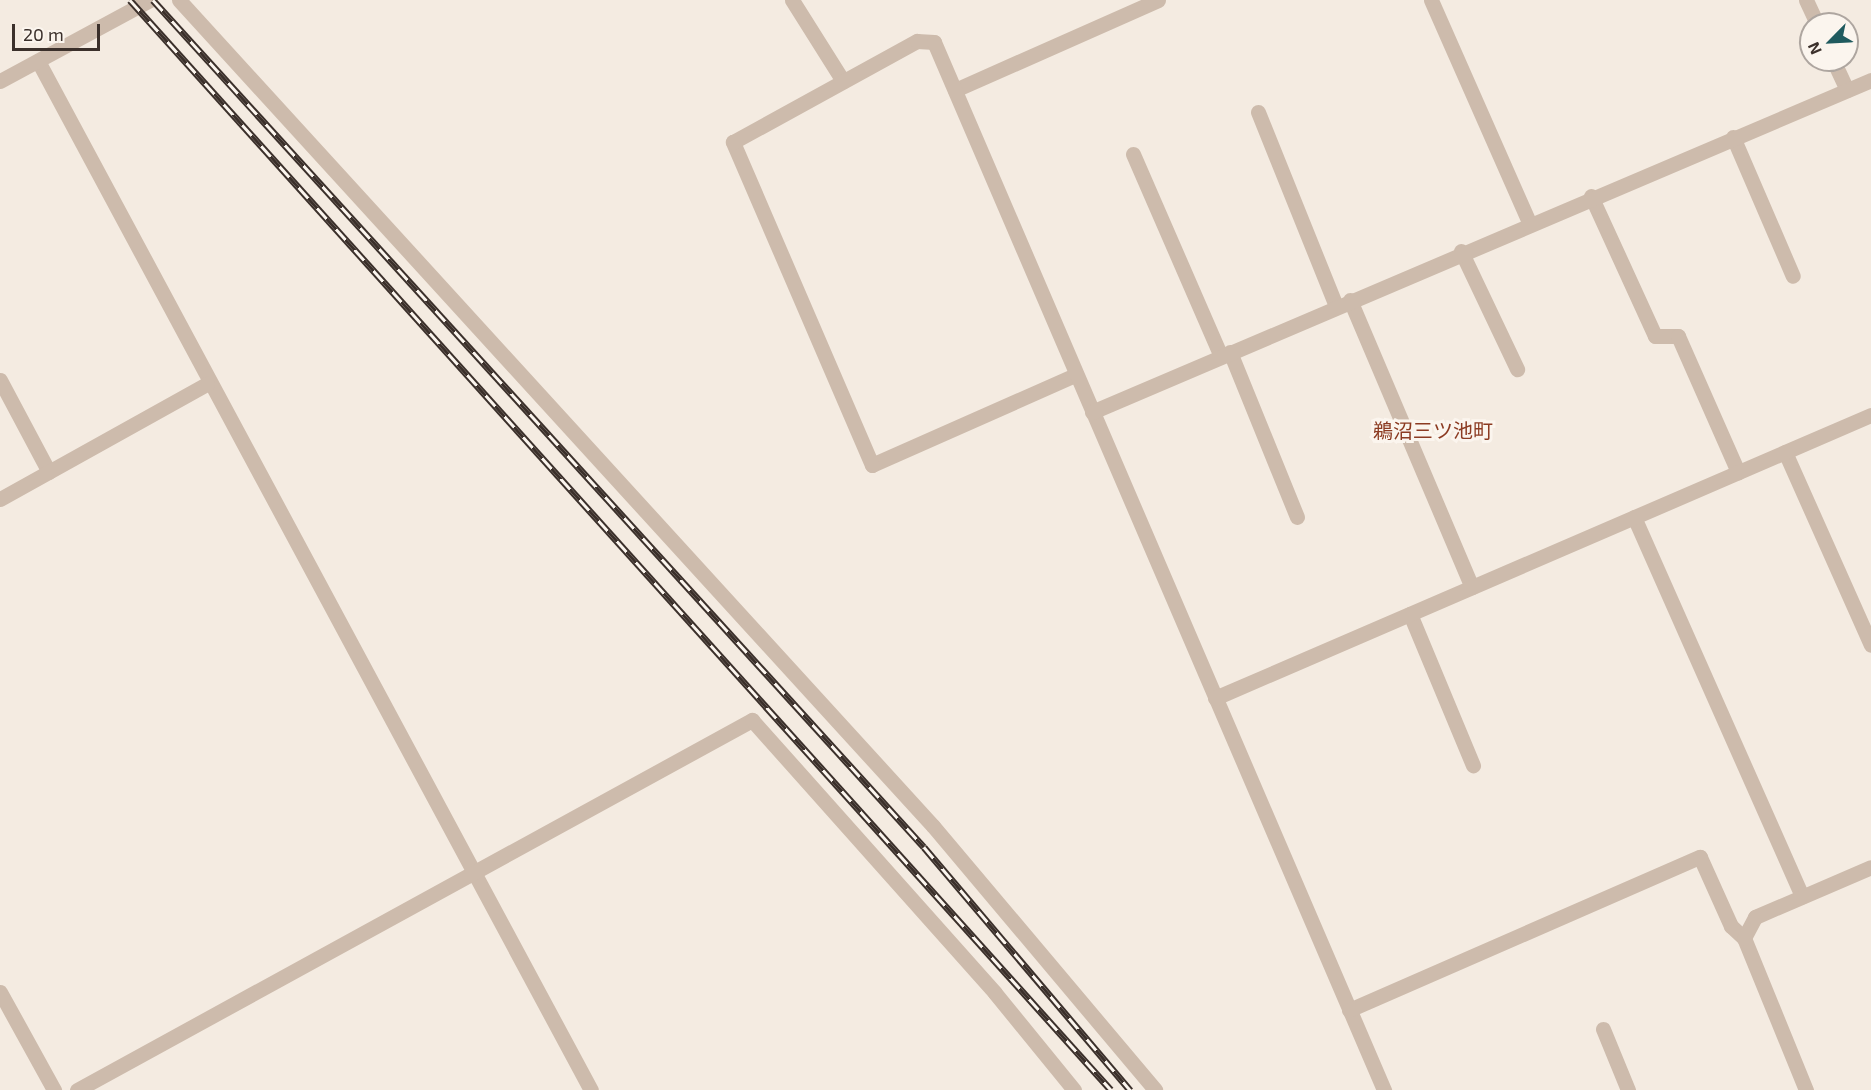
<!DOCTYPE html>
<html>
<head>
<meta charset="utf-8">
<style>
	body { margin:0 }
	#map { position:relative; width:1871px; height:1090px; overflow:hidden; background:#f4ebe1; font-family:"Exo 2","Noto Sans JP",sans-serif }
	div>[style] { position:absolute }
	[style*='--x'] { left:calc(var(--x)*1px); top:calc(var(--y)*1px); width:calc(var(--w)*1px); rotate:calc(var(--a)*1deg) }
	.minor>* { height:15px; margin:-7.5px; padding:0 7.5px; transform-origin:7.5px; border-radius:7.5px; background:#cdbbac }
	.tertiary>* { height:15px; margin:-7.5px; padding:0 7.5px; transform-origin:7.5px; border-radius:7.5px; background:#cdbbac }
	.rail>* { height:7px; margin-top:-3.5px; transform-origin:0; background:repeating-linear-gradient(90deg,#fbf5ee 0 14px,#3b302b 0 28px); box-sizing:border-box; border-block:2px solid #3b302b }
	span { translate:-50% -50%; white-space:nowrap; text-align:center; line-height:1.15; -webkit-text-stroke:6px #fbf5ee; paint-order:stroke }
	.quarter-label { font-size:20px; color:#8c3b22 }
	.north { position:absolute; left:1799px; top:12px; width:60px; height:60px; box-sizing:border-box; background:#fbf5ee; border:2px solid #aea6a0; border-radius:50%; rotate:246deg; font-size:16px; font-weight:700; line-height:24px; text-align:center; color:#3b302b }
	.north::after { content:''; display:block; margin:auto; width:21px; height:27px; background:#1f5a5e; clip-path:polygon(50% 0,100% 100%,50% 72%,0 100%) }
	.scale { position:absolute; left:12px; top:24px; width:88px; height:27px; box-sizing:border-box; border:3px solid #3b302b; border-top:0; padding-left:8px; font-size:18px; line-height:21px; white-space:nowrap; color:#3b302b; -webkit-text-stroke:4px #fbf5ee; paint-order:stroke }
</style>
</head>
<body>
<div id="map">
	<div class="minor">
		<div style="--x:179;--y:0;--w:1118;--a:47.61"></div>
		<div style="--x:933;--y:826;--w:345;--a:49.9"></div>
		<div style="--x:792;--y:0;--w:96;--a:57.8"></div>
		<div style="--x:1431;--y:0;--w:243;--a:66.2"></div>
		<div style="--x:1806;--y:0;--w:26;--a:65"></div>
		<div style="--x:1833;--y:60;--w:33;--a:65"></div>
		<div style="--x:38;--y:61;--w:1168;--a:61.75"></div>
		<div style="--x:955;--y:90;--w:222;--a:-23.9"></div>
		<div style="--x:1258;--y:112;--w:209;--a:68.1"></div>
		<div style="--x:1733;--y:137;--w:151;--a:66.7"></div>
		<div style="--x:1133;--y:154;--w:220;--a:66.5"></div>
		<div style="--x:1591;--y:196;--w:154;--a:65.4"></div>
		<div style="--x:1655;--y:336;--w:23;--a:0"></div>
		<div style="--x:1678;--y:336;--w:149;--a:66.2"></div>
		<div style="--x:1461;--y:251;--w:131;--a:64.6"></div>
		<div style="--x:1350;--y:300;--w:312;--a:67"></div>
		<div style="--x:1230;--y:352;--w:178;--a:67.9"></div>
		<div style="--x:1075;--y:375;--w:222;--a:156.1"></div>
		<div style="--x:872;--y:465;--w:352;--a:-113.3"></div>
		<div style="--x:733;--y:142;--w:210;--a:-28.8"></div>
		<div style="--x:917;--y:41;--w:17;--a:3"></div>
		<div style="--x:934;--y:42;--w:1141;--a:66.76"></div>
		<div style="--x:0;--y:380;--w:104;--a:62"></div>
		<div style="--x:1092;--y:412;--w:847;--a:-23.08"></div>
		<div style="--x:1785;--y:452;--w:211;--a:66"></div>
		<div style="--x:0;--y:499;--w:237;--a:-29.1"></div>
		<div style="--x:1634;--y:517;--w:415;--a:66.1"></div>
		<div style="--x:1410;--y:614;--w:164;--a:67.4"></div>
		<div style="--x:1215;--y:698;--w:714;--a:-23.34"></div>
		<div style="--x:0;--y:992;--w:112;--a:61.1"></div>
		<div style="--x:1349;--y:1010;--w:383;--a:-23.6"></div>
		<div style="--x:1700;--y:857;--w:76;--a:65.8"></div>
		<div style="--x:1731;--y:926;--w:18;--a:43"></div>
		<div style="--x:1603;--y:1029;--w:66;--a:67.7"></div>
		<div style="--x:77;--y:1090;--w:770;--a:-28.73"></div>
		<div style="--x:752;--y:720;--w:365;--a:48.3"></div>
		<div style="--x:995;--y:993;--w:125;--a:50.8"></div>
		<div style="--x:1806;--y:1090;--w:164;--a:-112.2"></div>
		<div style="--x:1744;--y:938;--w:24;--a:-62"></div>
		<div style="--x:1755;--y:917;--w:126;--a:-23.3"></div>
	</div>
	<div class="tertiary">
		<div style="--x:0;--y:81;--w:170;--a:-28.4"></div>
	</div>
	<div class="rail">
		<div style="--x:130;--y:0;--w:1466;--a:48.01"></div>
		<div style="--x:153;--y:0;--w:1145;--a:47.69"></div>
		<div style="--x:924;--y:847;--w:319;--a:49.7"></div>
	</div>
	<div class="quarter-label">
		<span style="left:1433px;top:430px">鵜沼三ツ池町</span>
	</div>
	<div class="north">N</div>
	<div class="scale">20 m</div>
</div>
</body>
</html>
